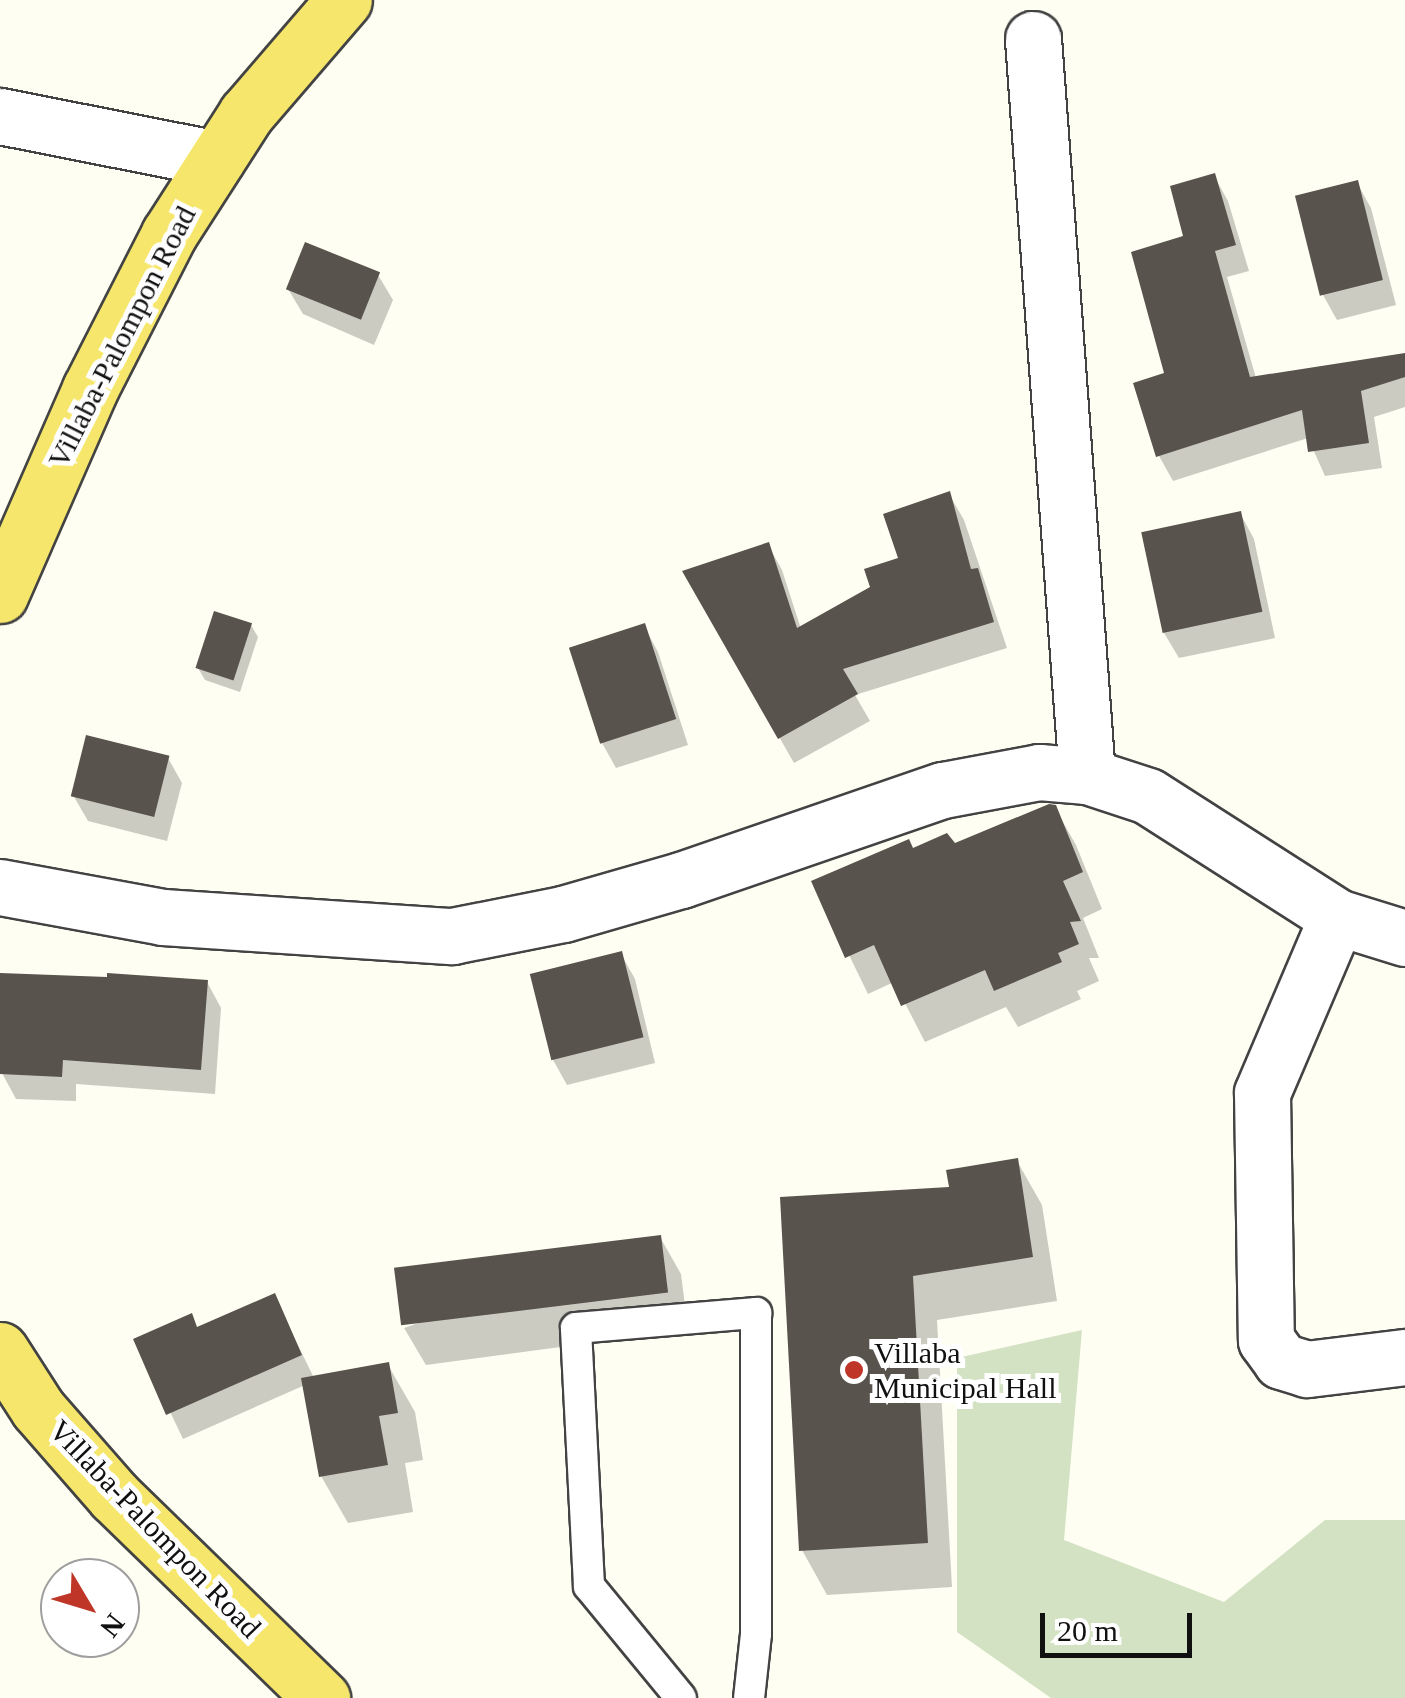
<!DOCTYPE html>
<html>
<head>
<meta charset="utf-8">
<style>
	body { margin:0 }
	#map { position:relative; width:1405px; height:1698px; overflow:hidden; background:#fffef3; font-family:"Times New Roman",serif }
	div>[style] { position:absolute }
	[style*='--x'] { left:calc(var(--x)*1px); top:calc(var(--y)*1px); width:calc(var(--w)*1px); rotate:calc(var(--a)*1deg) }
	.cemetery>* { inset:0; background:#d3e2c3 }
	.shadow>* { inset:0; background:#0003 }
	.building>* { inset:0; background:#58534c; transform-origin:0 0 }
	.roads { filter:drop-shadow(2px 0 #434343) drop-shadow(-2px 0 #434343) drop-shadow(0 2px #434343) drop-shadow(0 -2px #434343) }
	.lane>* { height:30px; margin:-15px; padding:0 15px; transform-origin:15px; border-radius:15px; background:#fff }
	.street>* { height:55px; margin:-27.5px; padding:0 27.5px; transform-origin:27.5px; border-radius:27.5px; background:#fff }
	.primary>* { height:55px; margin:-27.5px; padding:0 27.5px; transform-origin:27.5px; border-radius:27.5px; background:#f6e76c }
	.dots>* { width:28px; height:28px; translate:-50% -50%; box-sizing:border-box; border:5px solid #fff; border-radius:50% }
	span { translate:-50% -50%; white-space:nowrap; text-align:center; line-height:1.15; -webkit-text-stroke:10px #fff; paint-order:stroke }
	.street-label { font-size:30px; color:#101010 }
	.poi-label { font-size:30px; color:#101010 }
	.left { translate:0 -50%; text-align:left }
	.north { position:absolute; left:40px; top:1558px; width:100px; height:100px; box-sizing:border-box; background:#fff; border:2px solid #9f9f9f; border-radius:50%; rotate:128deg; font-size:28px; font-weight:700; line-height:40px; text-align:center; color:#101010 }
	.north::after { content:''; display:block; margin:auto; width:35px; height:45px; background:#bf3629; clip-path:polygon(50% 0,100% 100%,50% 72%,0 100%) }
	.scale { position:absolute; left:1040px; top:1613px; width:152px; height:45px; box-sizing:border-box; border:5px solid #101010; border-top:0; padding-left:12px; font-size:30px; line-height:35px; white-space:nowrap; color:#101010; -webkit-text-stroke:8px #fff; paint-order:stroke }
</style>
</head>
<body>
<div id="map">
	<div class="cemetery">
		<div style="clip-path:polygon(1082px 1330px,1064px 1540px,1224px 1602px,1325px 1520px,1405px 1520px,1405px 1698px,1051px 1698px,957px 1632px,957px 1358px)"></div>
	</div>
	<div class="shadow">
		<div style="clip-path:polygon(1214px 176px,1228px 201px,1249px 271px,1227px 277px,1256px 378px,1405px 355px,1405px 407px,1374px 417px,1382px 468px,1325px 476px,1308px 438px,1173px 481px,1159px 456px,1186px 238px)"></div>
		<div style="clip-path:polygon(1357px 183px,1371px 208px,1396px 305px,1337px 320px,1323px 295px)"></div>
		<div style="clip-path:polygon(378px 275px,393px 300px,374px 345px,303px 314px,288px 289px)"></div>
		<div style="clip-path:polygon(949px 494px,964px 520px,1007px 648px,855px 695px,870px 721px,794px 763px,685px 572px,768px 545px,782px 570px,801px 629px,873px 589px,901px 560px)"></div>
		<div style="clip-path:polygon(1240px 513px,1254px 539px,1275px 638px,1179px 658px,1164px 633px)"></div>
		<div style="clip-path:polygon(251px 625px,258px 637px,240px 692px,205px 680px,198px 668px)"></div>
		<div style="clip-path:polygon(644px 626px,658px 652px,688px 745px,616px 768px,602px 743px)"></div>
		<div style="clip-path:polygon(168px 758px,182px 783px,167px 841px,88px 821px,73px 795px)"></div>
		<div style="clip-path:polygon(1055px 808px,1076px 845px,1102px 909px,1083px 918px,1099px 958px,1089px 958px,1099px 981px,1077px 991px,1081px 999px,1018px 1027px,1006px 1007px,925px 1042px,894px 982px,868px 994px,814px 883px,913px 850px,954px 846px)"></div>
		<div style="clip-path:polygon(621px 954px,635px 979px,655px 1063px,567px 1085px,553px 1060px)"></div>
		<div style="clip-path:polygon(0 976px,207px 982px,221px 1008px,215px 1094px,76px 1084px,76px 1101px,16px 1099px,2px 1073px)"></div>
		<div style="clip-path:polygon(1017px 1161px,1042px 1205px,1057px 1301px,937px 1320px,952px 1587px,827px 1595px,802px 1550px,783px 1199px,952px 1190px)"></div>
		<div style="clip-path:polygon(660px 1237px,681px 1274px,688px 1330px,426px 1365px,404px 1328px)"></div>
		<div style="clip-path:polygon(274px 1296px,314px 1378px,388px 1365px,415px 1412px,423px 1460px,405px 1463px,413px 1512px,348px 1523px,321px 1476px,305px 1385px,183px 1439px,136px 1340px,198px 1329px)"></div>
	</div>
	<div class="building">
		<div style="clip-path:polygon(1215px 173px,1236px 245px,1215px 251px,1250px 377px,1405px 353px,1405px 377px,1361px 391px,1369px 443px,1308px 452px,1302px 410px,1156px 457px,1133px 383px,1164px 373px,1131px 252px,1183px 236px,1170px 186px)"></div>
		<div style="left:1358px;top:180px;width:103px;height:65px;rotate:76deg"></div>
		<div style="left:305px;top:242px;width:81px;height:51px;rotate:22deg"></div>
		<div style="clip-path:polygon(950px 491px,971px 569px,978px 568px,994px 622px,843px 669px,858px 694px,778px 739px,682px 571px,769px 542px,797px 628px,870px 587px,864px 569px,898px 558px,883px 514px)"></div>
		<div style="left:1241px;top:511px;width:103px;height:102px;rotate:78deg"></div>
		<div style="left:214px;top:611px;width:40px;height:60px;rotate:18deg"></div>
		<div style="left:645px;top:623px;width:101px;height:80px;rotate:72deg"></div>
		<div style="left:86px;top:735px;width:86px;height:63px;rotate:14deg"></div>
		<div style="clip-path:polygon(1049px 804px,1056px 805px,1083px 872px,1063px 881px,1081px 921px,1070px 922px,1079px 944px,1058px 953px,1062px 962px,994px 991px,985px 970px,901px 1006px,874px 945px,845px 958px,811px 881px,909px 839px,913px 848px,947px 833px,955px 843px)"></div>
		<div style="left:622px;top:951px;width:89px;height:95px;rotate:76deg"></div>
		<div style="clip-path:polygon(0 973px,107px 977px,107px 973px,208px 980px,201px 1070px,63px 1060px,62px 1077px,0 1074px)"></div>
		<div style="clip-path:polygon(1018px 1158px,1033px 1257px,913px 1276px,928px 1543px,799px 1551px,780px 1197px,949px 1187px,946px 1170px)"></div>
		<div style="left:661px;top:1235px;width:58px;height:269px;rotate:83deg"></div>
		<div style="clip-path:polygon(275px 1293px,302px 1355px,166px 1415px,133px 1339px,192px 1313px,197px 1327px)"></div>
		<div style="clip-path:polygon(389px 1362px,398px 1413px,379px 1416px,388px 1465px,319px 1477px,301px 1378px)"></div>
	</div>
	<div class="roads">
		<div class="lane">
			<div style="--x:681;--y:1698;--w:145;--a:-129.4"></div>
			<div style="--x:589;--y:1586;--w:258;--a:-92.9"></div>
			<div style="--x:576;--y:1328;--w:181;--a:-4.8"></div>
			<div style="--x:756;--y:1313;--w:321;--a:90"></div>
			<div style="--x:756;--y:1634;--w:64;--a:96.2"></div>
		</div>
		<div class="street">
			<div style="--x:1033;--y:39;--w:739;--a:85.81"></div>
			<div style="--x:0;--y:116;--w:221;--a:11.2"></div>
			<div style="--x:0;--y:887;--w:166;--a:10.4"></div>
			<div style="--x:163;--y:917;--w:290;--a:3.8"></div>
			<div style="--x:452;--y:936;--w:113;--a:-11.2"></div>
			<div style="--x:563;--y:914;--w:123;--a:-16.1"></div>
			<div style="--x:681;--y:880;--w:277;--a:-19"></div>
			<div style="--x:943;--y:790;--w:98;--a:-10.6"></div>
			<div style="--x:1039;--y:772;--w:48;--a:4.8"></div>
			<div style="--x:1087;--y:776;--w:64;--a:18.2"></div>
			<div style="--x:1148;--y:796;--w:224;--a:32.6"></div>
			<div style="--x:1337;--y:917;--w:71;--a:17.2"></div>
			<div style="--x:1337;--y:917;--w:191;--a:113.1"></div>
			<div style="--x:1262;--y:1093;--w:247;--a:89.1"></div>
			<div style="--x:1266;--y:1340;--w:26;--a:54"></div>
			<div style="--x:1281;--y:1361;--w:27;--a:17"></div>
			<div style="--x:1307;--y:1369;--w:99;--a:-7"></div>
		</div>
		<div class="primary">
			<div style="--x:0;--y:595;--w:225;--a:-66.4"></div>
			<div style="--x:90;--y:389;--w:174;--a:-63"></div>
			<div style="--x:169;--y:234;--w:143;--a:-57.3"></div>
			<div style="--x:246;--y:114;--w:150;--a:-49.3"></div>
			<div style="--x:0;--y:1350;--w:70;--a:57.2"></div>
			<div style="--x:38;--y:1409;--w:117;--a:48.8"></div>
			<div style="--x:115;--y:1497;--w:289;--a:44.2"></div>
		</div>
	</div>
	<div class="dots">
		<div style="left:854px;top:1370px;background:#bf3629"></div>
	</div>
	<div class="street-label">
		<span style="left:122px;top:337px;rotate:-63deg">Villaba-Palompon Road</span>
		<span style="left:155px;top:1529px;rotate:46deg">Villaba-Palompon Road</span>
	</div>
	<div class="poi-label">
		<span class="left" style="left:874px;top:1370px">Villaba<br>Municipal Hall</span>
	</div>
	<div class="north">N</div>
	<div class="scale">20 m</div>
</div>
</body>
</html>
